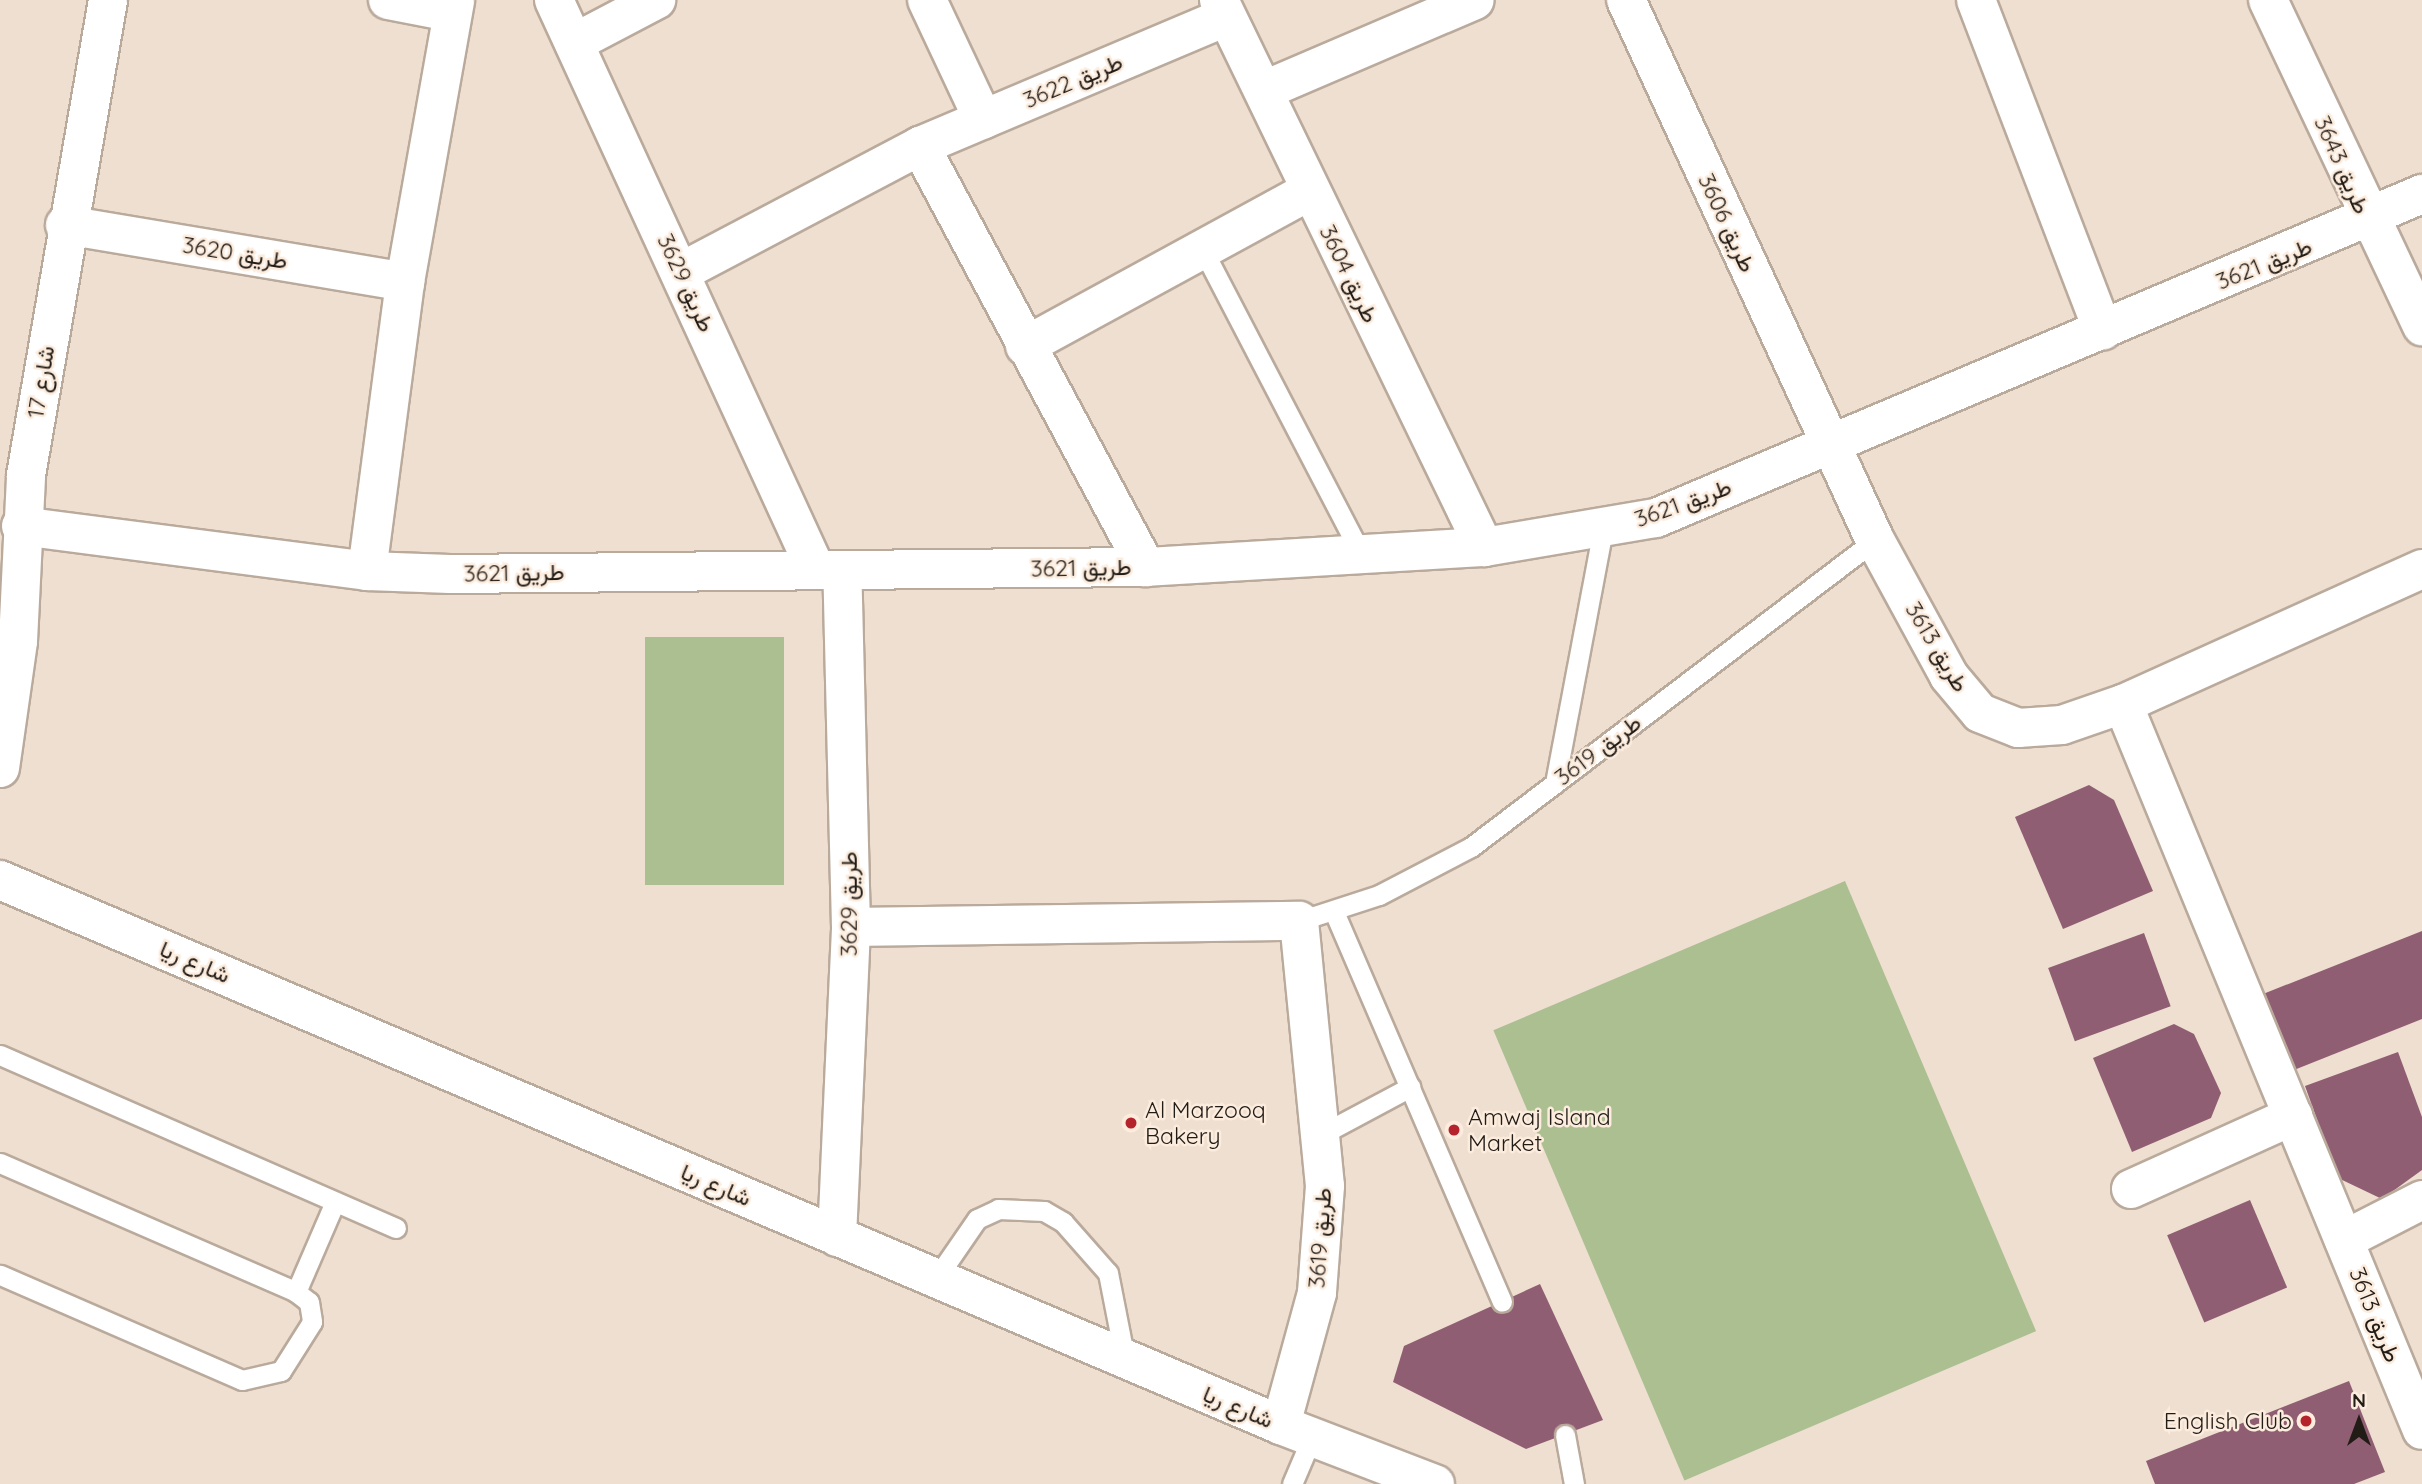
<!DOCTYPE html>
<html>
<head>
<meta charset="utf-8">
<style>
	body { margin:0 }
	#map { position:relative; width:2422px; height:1484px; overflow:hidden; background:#efdfd0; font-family:Quicksand,Vazirmatn,sans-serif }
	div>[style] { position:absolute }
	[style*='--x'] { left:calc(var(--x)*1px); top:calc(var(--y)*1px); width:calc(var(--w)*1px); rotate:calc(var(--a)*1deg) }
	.green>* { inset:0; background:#abbf91; transform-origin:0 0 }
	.building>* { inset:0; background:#905e73; transform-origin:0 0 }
	.roads { filter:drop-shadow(2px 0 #baaa9c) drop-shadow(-2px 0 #baaa9c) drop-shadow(0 2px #baaa9c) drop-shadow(0 -2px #baaa9c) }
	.service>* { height:19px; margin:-9.5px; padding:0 9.5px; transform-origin:9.5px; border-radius:9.5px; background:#fff }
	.minor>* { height:38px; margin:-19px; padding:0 19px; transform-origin:19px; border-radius:19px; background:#fff }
	.secondary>* { height:38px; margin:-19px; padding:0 19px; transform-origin:19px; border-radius:19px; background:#fff }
	.dots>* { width:19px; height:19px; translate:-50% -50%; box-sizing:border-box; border:4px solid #fcecdd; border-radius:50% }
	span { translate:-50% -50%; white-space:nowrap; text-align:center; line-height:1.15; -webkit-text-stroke:5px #fcecdd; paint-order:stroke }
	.street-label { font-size:23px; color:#221c17 }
	.poi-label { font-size:23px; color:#221c17 }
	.left { translate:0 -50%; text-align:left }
	.right { translate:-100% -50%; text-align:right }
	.north { position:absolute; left:2324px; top:1386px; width:70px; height:70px; -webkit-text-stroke:5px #fcecdd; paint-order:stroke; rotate:0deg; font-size:19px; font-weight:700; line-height:28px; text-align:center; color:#221c17 }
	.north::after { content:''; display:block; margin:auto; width:24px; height:32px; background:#221c17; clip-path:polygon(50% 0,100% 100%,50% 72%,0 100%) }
</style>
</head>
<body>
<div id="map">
	<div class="green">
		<div style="left:784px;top:637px;width:248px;height:139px;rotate:90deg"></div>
		<div style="left:1845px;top:881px;width:489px;height:382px;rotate:67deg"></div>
	</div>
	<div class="building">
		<div style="clip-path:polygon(2089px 785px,2114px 800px,2153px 891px,2063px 929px,2015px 817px)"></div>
		<div style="clip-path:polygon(2422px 931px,2422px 1019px,2294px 1070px,2263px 994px)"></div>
		<div style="left:2144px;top:933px;width:78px;height:102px;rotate:70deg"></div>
		<div style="clip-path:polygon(2174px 1024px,2194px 1034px,2221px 1093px,2211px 1118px,2132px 1152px,2093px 1058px)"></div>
		<div style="clip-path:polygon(2398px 1052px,2422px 1117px,2422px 1170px,2382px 1199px,2338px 1178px,2305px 1086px)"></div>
		<div style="left:2250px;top:1200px;width:95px;height:90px;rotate:67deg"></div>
		<div style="clip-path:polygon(1540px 1284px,1603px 1420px,1526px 1449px,1393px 1382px,1404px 1346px)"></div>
		<div style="clip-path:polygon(2349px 1381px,2385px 1472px,2354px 1484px,2155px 1484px,2146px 1461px)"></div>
	</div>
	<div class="roads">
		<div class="service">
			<div style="--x:1203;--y:250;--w:342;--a:62.5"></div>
			<div style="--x:1555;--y:783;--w:259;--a:-79.3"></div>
			<div style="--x:1335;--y:914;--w:422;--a:66.7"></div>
			<div style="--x:1299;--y:921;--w:84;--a:-18"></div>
			<div style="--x:1379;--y:895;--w:104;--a:-27.6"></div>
			<div style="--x:1471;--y:847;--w:507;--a:-37.23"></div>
			<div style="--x:0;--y:1055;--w:432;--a:23.6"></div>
			<div style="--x:1324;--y:1133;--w:98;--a:-28.1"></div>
			<div style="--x:0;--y:1163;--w:323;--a:23.5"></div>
			<div style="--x:296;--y:1292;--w:16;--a:38"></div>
			<div style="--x:309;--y:1302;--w:20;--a:81"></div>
			<div style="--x:312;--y:1322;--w:58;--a:122.3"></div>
			<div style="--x:281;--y:1371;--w:40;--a:167"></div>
			<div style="--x:242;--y:1380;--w:264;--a:-156.5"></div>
			<div style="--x:935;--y:1280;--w:74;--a:-55.5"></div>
			<div style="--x:977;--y:1219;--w:23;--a:-25"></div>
			<div style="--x:998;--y:1209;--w:46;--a:2.5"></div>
			<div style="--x:1044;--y:1211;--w:22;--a:30"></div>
			<div style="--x:1063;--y:1222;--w:68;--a:48.6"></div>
			<div style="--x:1108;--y:1273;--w:89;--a:78.9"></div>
			<div style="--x:296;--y:1292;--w:98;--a:-66.6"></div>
			<div style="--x:1565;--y:1435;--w:50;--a:79.6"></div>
			<div style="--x:1292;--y:1484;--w:51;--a:-66.9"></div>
		</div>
		<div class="minor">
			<div style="--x:388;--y:0;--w:63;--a:11"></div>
			<div style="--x:554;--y:0;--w:625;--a:65.32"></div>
			<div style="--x:927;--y:0;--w:132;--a:64.8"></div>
			<div style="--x:1219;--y:0;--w:608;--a:64.15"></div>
			<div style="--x:1626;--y:0;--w:595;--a:65.25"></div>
			<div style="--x:1875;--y:540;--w:155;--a:61.4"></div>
			<div style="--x:1949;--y:676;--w:48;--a:50"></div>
			<div style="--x:1980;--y:713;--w:41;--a:21.5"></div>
			<div style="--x:2018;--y:728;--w:44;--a:-3.9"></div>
			<div style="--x:2062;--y:725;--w:65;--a:-19"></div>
			<div style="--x:2123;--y:704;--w:328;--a:-24.3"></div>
			<div style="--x:1976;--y:0;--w:354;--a:69"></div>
			<div style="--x:2268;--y:0;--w:361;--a:64.7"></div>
			<div style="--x:574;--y:43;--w:93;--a:-27.7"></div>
			<div style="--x:1265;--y:90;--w:228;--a:-23.2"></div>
			<div style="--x:920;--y:146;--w:478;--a:61.8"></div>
			<div style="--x:65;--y:225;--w:345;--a:9.5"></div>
			<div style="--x:681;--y:272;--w:270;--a:-27.8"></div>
			<div style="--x:920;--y:146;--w:332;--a:-22.9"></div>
			<div style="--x:1025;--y:346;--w:322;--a:-28.6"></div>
			<div style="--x:21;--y:526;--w:349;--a:7.4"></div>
			<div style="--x:367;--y:571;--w:83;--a:2.1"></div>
			<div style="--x:450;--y:574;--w:696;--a:-0.58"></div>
			<div style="--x:1146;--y:567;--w:339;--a:-3.4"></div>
			<div style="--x:1484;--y:547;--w:174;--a:-9.6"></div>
			<div style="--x:1656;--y:518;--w:832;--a:-22.93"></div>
			<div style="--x:367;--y:571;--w:291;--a:-82.5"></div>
			<div style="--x:405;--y:282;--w:286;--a:-79.9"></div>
			<div style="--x:2123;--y:704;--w:785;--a:67.62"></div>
			<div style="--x:0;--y:768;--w:128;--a:-81.9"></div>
			<div style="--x:18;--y:641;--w:166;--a:-87.2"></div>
			<div style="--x:26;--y:475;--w:482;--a:-80.2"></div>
			<div style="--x:851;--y:927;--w:448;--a:-0.8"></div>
			<div style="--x:1299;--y:921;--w:266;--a:84.4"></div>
			<div style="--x:1325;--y:1186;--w:107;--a:94.3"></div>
			<div style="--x:1317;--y:1293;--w:137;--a:105.3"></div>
			<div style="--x:2131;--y:1189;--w:178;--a:-24.3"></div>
			<div style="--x:837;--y:1237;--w:310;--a:-87.4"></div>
			<div style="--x:851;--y:927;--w:357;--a:-91.4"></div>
			<div style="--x:2344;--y:1240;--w:88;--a:-27.1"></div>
		</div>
		<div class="secondary">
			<div style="--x:0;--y:880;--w:1392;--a:23.05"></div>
			<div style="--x:1281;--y:1425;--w:165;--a:21"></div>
		</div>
	</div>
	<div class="dots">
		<div style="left:1131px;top:1123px;background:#b5242c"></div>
		<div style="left:1454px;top:1130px;background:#b5242c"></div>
		<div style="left:2306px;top:1421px;background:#b5242c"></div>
	</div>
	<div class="street-label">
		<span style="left:1073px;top:81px;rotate:-23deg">طريق 3622</span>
		<span style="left:2342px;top:165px;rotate:66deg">طريق 3643</span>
		<span style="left:1727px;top:223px;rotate:65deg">طريق 3606</span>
		<span style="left:235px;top:253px;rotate:9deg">طريق 3620</span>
		<span style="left:2264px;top:264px;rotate:-22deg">طريق 3621</span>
		<span style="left:1349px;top:274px;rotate:64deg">طريق 3604</span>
		<span style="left:686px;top:283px;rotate:65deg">طريق 3629</span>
		<span style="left:41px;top:382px;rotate:-81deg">شارع 17</span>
		<span style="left:1683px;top:503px;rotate:-20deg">طريق 3621</span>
		<span style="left:1081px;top:568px;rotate:-1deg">طريق 3621</span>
		<span style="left:514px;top:573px;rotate:-1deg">طريق 3621</span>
		<span style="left:1937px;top:647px;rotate:59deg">طريق 3613</span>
		<span style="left:1598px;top:750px;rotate:-37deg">طريق 3619</span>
		<span style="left:849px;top:904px;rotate:-90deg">طريق 3629</span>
		<span style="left:195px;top:962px;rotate:23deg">شارع ريا</span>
		<span style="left:716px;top:1185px;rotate:23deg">شارع ريا</span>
		<span style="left:1320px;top:1238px;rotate:-86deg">طريق 3619</span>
		<span style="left:2375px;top:1315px;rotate:68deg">طريق 3613</span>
		<span style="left:1238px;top:1407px;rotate:23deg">شارع ريا</span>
	</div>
	<div class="poi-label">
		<span class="left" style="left:1145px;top:1123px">Al Marzooq<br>Bakery</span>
		<span class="left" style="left:1468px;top:1130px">Amwaj Island<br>Market</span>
		<span class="right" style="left:2292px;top:1421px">English Club</span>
	</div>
	<div class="north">N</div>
</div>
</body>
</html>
